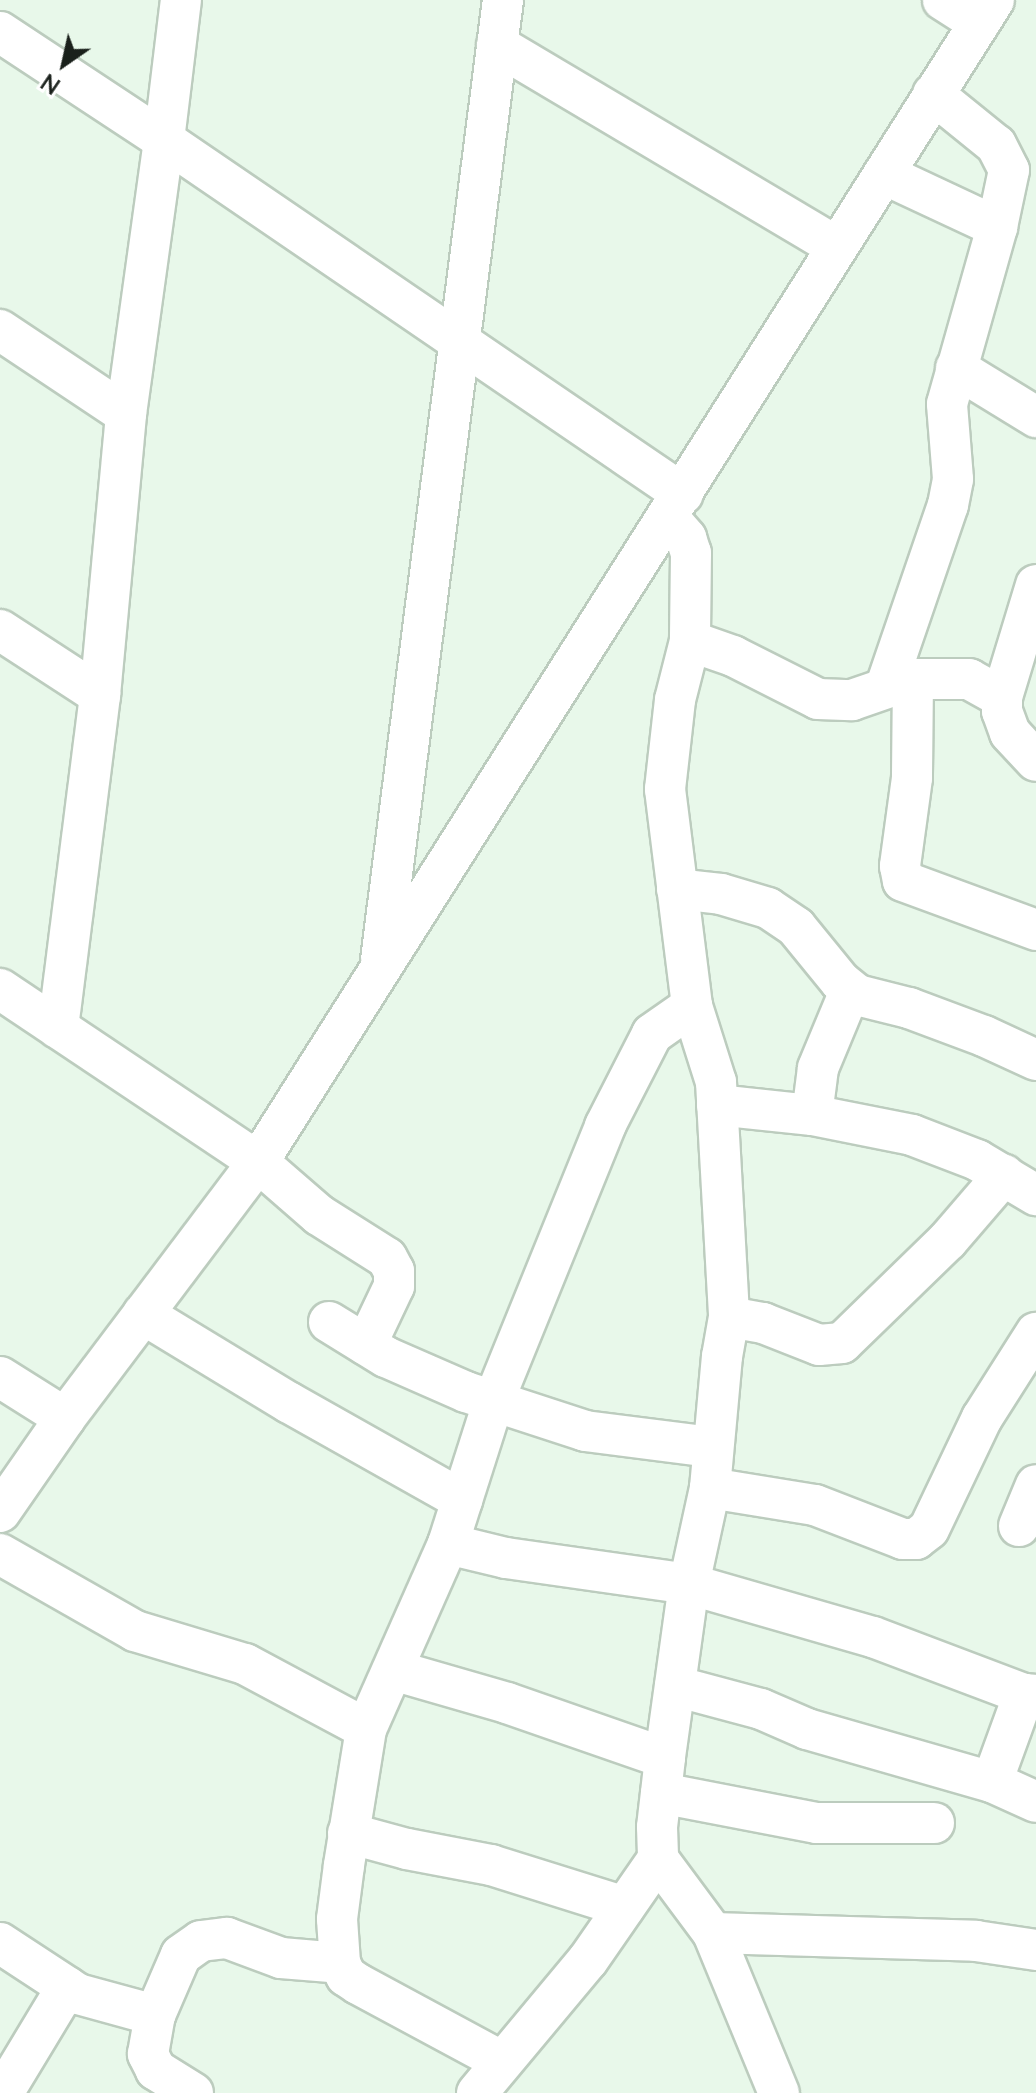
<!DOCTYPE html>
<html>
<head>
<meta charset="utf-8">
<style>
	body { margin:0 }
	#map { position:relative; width:1036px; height:2093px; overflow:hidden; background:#e8f8ea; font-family:Lato,sans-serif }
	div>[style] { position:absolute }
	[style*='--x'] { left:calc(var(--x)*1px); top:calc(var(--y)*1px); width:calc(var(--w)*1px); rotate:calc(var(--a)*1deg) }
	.roads { filter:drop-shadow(2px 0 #bcccbe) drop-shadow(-2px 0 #bcccbe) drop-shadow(0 2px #bcccbe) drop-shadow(0 -2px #bcccbe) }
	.minor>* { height:40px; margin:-20px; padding:0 20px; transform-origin:20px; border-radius:20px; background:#fff }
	span { translate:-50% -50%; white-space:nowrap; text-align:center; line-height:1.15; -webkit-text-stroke:7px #fff; paint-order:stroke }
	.north { position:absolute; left:24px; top:24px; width:80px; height:80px; -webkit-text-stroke:6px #fff; paint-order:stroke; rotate:214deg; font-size:22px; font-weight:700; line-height:32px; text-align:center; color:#1a201b }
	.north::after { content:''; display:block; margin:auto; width:28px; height:36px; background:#1a201b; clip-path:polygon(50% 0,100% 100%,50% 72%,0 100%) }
</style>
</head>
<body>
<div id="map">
	<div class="roads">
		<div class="minor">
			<div style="--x:943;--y:0;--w:43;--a:32.6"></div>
			<div style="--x:0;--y:32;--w:196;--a:33.4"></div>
			<div style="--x:164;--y:140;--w:141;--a:-83.1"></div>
			<div style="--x:497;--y:45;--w:393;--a:30.7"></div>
			<div style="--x:884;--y:174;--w:125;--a:25.1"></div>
			<div style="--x:0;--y:330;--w:151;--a:33.7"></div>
			<div style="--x:956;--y:368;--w:94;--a:31.5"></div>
			<div style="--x:668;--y:517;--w:28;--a:49"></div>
			<div style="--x:686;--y:538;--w:16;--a:72"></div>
			<div style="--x:691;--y:553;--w:88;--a:90.7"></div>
			<div style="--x:690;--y:641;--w:61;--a:104.3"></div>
			<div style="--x:675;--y:700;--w:90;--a:96.4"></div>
			<div style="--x:665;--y:789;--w:219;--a:82.9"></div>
			<div style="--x:692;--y:1006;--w:80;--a:72.5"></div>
			<div style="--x:716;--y:1082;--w:235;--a:86.8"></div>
			<div style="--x:729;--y:1317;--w:40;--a:100"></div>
			<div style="--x:722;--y:1356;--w:133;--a:95.2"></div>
			<div style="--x:710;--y:1488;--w:98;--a:102.3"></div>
			<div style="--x:689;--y:1584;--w:176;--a:97.9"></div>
			<div style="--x:665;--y:1758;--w:69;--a:96.6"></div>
			<div style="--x:657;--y:1827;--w:32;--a:88"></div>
			<div style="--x:658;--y:1859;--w:92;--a:53.4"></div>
			<div style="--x:713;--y:1933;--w:173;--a:67.6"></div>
			<div style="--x:0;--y:630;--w:119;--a:33"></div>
			<div style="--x:690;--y:641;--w:46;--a:19.2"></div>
			<div style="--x:733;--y:656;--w:95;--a:26.8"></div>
			<div style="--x:818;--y:699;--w:34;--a:2"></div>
			<div style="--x:852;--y:700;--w:65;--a:-19"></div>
			<div style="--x:913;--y:679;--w:56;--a:0"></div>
			<div style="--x:969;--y:679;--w:38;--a:29"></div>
			<div style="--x:1002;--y:697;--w:14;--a:90"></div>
			<div style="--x:1002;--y:711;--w:23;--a:70"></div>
			<div style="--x:1010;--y:733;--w:38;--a:47"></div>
			<div style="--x:913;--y:679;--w:99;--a:90.6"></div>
			<div style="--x:912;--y:778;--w:89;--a:97.8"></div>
			<div style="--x:900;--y:866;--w:15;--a:79"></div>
			<div style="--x:903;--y:881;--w:142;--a:20.2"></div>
			<div style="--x:886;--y:686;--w:191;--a:-71.1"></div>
			<div style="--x:948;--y:505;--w:26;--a:-79"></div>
			<div style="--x:953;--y:479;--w:75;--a:-94.6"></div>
			<div style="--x:947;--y:404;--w:184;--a:-74.2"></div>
			<div style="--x:997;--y:227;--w:58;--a:-78.1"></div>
			<div style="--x:1009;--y:170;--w:28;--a:-117"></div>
			<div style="--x:996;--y:145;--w:81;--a:-141"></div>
			<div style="--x:1002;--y:697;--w:117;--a:-73.1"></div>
			<div style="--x:677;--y:889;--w:44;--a:6.5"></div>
			<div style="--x:721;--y:894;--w:49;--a:16.6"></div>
			<div style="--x:768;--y:908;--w:34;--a:34"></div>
			<div style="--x:796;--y:927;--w:70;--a:50.8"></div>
			<div style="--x:840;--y:981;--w:22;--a:39"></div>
			<div style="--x:857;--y:995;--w:54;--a:14"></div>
			<div style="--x:909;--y:1008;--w:80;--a:20.5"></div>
			<div style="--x:984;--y:1036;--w:57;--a:24.8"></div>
			<div style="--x:381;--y:960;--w:968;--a:-82.76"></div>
			<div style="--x:0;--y:989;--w:311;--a:33.8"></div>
			<div style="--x:258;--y:1162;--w:81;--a:41"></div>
			<div style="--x:319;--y:1215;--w:80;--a:32.3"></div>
			<div style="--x:387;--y:1258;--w:15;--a:62"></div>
			<div style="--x:394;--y:1271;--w:15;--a:90"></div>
			<div style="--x:394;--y:1286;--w:65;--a:115.4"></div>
			<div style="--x:58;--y:1028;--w:336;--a:-82.8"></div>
			<div style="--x:100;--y:695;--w:282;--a:-84.7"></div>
			<div style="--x:126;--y:414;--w:277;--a:-82.1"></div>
			<div style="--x:164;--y:140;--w:628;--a:34.3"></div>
			<div style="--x:717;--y:1105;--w:96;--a:6"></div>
			<div style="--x:812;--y:1115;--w:102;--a:11.3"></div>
			<div style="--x:912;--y:1135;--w:70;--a:21"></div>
			<div style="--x:977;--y:1160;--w:69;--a:30.7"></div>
			<div style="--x:812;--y:1115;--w:47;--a:-82.7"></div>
			<div style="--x:818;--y:1068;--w:83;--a:-67.4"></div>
			<div style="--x:143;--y:1314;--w:170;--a:31.3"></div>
			<div style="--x:288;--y:1402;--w:200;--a:29.4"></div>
			<div style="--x:729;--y:1317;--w:35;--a:10"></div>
			<div style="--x:763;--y:1323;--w:60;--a:21.4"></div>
			<div style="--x:819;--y:1345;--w:23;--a:-5"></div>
			<div style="--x:842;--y:1343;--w:148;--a:-44.2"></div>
			<div style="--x:948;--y:1240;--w:86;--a:-49.3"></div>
			<div style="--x:329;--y:1322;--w:67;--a:31.6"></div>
			<div style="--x:386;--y:1357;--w:87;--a:23.6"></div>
			<div style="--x:466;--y:1392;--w:125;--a:18.1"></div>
			<div style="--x:585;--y:1431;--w:128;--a:7.2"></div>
			<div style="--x:0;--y:1377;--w:77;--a:32.2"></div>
			<div style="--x:710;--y:1488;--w:106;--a:9.2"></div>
			<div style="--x:815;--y:1505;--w:94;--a:21.1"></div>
			<div style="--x:903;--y:1539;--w:13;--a:0"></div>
			<div style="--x:916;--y:1539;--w:16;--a:-38"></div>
			<div style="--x:929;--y:1529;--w:123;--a:-64.5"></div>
			<div style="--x:982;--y:1418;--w:101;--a:-57.6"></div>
			<div style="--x:0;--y:1512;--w:114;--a:-55.3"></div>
			<div style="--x:65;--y:1418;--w:321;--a:-53"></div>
			<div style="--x:258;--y:1162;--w:1375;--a:-57.65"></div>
			<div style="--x:1019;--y:1526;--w:44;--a:-67.5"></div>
			<div style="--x:448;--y:1544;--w:60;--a:13.6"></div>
			<div style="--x:506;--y:1558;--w:185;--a:8.1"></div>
			<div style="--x:689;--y:1584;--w:191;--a:16.1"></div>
			<div style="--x:873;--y:1637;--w:161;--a:20.7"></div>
			<div style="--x:1024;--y:1694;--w:12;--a:5"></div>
			<div style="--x:0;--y:1554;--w:155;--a:29.7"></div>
			<div style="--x:135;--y:1631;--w:115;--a:16.7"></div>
			<div style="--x:245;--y:1664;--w:137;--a:28.2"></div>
			<div style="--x:393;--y:1670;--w:119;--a:16.1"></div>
			<div style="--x:507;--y:1703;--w:167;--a:19.2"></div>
			<div style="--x:675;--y:1686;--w:89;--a:15"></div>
			<div style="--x:761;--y:1709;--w:50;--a:23.5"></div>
			<div style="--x:807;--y:1729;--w:192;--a:16"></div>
			<div style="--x:992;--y:1782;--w:48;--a:24.4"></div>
			<div style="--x:992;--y:1782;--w:94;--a:-70"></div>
			<div style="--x:661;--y:1793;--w:159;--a:10.9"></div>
			<div style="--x:817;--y:1823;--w:117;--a:0"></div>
			<div style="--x:348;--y:1833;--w:61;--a:15.2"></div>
			<div style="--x:407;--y:1849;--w:86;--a:10.8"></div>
			<div style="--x:491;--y:1865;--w:140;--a:17.4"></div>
			<div style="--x:713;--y:1933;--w:263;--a:1.7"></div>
			<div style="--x:976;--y:1941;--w:61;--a:8.5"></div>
			<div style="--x:0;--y:1943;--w:93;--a:33.2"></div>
			<div style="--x:78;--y:1994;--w:80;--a:15.3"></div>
			<div style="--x:501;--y:2061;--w:162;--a:-151.7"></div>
			<div style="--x:358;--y:1984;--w:14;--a:-146"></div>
			<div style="--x:346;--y:1976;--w:14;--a:-115"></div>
			<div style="--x:340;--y:1963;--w:44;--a:-93.9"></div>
			<div style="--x:337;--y:1919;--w:54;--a:-82.6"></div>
			<div style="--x:344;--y:1865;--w:138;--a:-80.8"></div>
			<div style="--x:366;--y:1729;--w:202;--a:-66.1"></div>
			<div style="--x:448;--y:1544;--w:151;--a:-72.3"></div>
			<div style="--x:494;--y:1400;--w:296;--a:-67.9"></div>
			<div style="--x:605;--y:1126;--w:103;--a:-62.9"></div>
			<div style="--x:652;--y:1034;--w:49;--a:-35"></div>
			<div style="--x:3;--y:2093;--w:124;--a:-58.9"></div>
			<div style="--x:193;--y:2093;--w:44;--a:-148.1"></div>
			<div style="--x:156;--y:2070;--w:18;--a:-117"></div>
			<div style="--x:148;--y:2054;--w:40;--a:-80"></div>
			<div style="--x:155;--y:2015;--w:65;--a:-66.6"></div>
			<div style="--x:181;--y:1955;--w:24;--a:-35"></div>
			<div style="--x:201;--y:1941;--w:26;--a:-7"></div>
			<div style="--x:227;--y:1938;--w:58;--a:20.3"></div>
			<div style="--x:281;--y:1958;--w:59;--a:4.8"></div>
			<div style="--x:477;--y:2093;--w:173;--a:-50.2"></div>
			<div style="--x:588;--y:1960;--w:123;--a:-55.3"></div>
		</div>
	</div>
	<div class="north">N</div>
</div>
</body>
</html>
